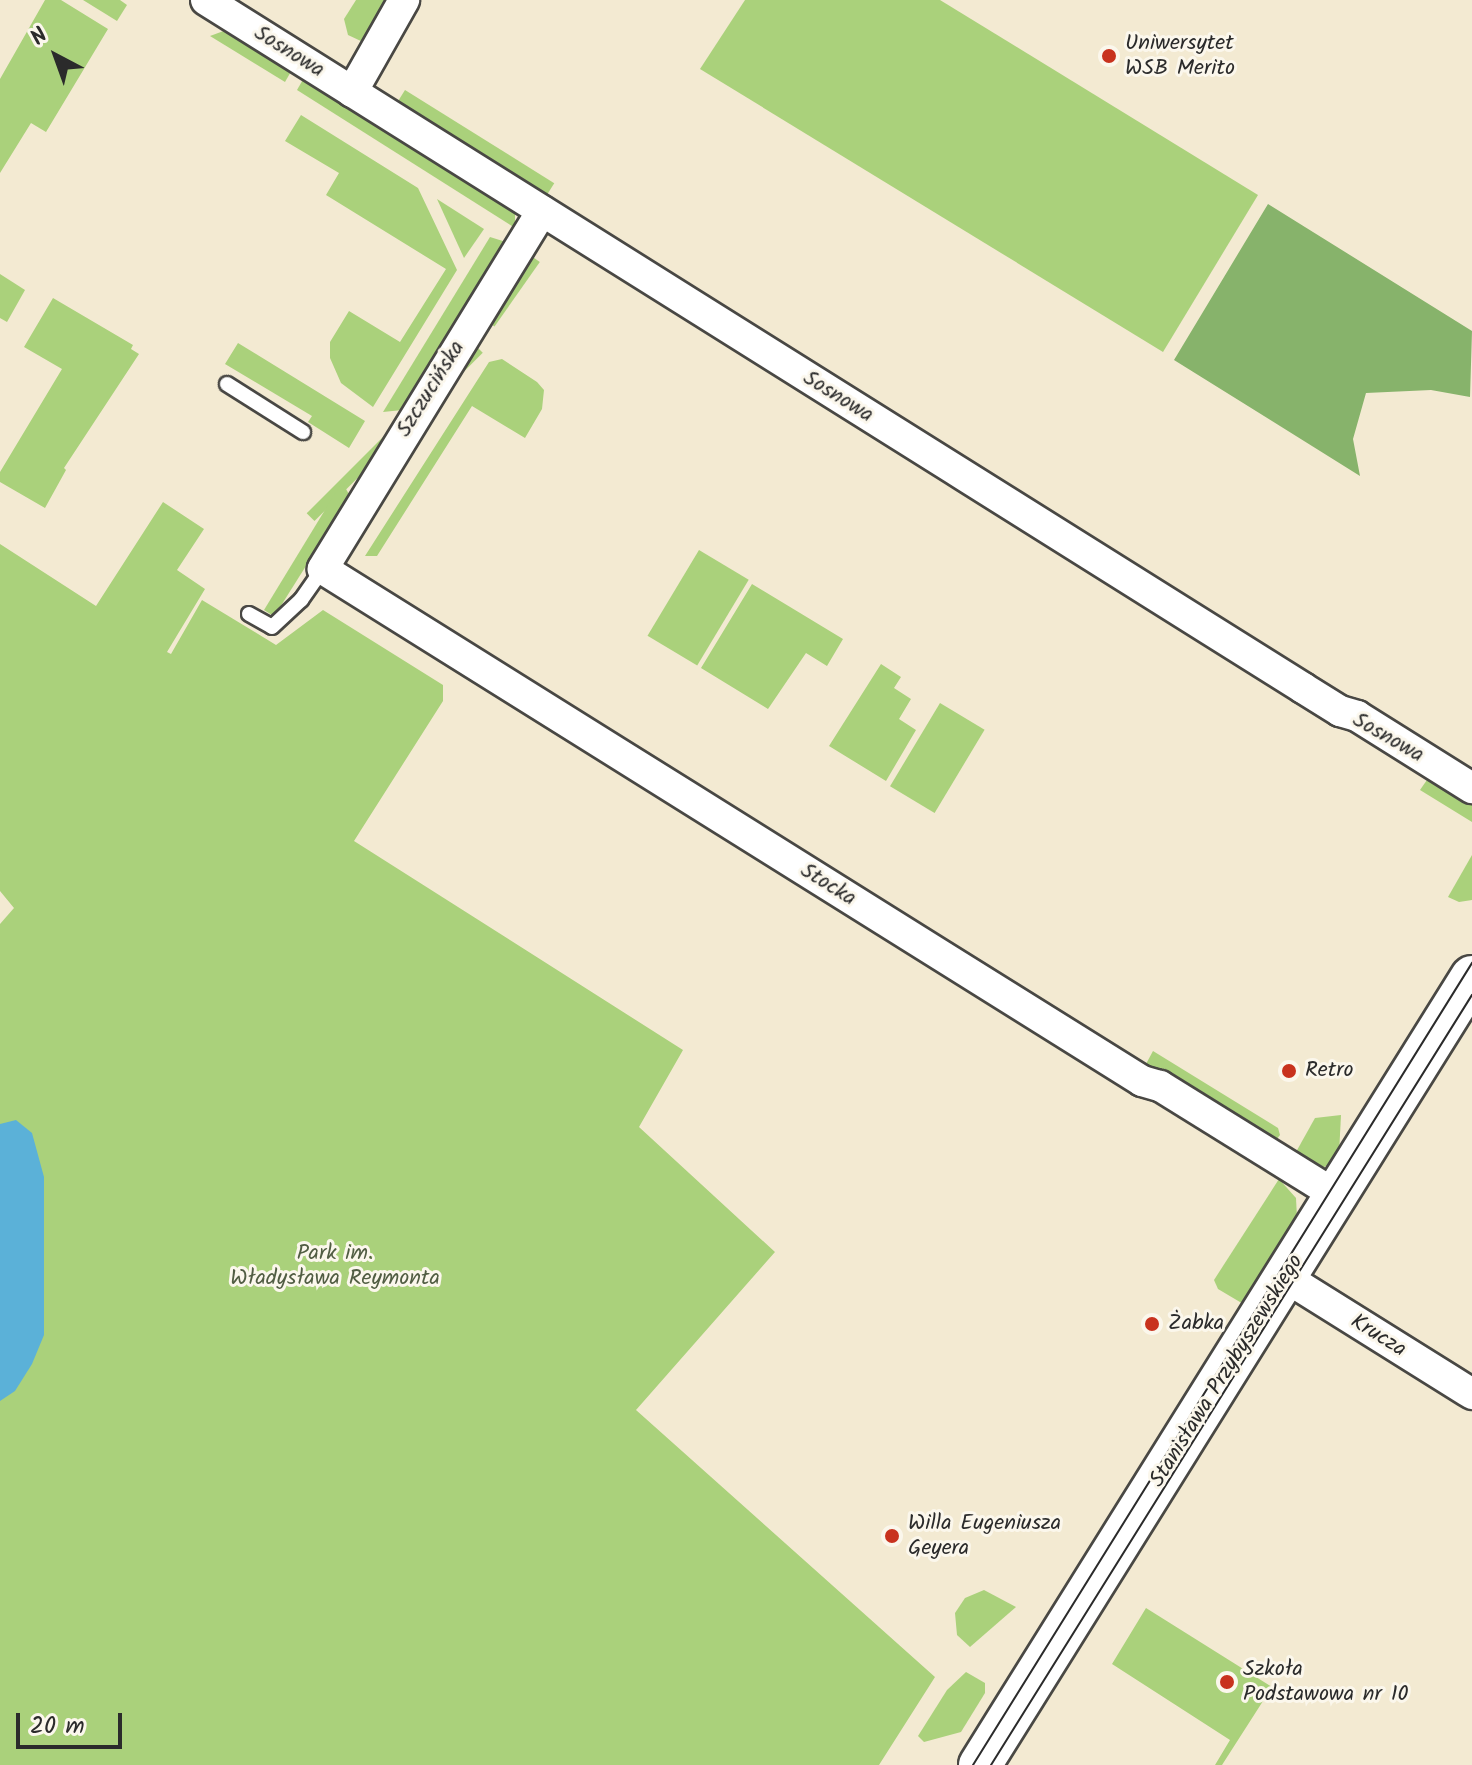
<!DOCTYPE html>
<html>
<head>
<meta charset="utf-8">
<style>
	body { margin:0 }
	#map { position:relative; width:1472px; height:1765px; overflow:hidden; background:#f3ead2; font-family:Kalam,sans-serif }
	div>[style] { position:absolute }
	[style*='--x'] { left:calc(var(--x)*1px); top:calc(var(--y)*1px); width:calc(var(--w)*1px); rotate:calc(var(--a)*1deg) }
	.green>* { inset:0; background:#aad17b; transform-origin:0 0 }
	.forest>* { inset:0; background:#87b36b }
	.water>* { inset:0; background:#5bb1d8 }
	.roads { filter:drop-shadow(2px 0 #494844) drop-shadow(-2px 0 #494844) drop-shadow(0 2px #494844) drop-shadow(0 -2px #494844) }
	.lane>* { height:14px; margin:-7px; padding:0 7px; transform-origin:7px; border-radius:7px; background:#fff }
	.street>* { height:30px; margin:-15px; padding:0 15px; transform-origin:15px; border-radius:15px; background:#fff }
	.secondary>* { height:42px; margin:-21px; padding:0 21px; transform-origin:21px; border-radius:21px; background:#fff }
	.tram>* { height:2px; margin:-1px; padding:0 1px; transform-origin:1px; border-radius:1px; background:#2b2b2b }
	.dots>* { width:22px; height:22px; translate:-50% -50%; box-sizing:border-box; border:4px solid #fbf7ec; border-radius:50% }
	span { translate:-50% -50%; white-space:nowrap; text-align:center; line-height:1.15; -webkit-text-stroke:6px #fbf7ec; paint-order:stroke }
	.poi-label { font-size:22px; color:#2b2b2b }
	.left { translate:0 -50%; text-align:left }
	.street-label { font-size:22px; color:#2b2b2b }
	.park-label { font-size:22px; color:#515d43 }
	.north { position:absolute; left:16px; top:16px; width:80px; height:80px; -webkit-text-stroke:6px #fbf7ec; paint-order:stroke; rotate:319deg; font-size:22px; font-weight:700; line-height:32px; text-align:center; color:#2b2b2b }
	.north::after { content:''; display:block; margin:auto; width:28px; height:36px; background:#2b2b2b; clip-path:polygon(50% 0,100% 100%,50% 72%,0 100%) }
	.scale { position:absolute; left:16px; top:1713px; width:106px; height:36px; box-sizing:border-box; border:4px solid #2b2b2b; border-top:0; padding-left:10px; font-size:24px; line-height:28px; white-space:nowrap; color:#2b2b2b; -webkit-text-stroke:6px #fbf7ec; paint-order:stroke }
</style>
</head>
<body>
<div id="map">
	<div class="green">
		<div style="clip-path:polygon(45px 0,61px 0,108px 29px,46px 132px,31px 123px,0 173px,0 79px)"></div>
		<div style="clip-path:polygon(83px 0,120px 0,127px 5px,117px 21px)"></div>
		<div style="clip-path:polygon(356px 0,387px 0,363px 42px,348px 35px,344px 19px)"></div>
		<div style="clip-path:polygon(745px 0,940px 0,1258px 195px,1163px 352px,700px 69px)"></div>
		<div style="clip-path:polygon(229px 29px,293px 68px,285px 82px,210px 36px)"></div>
		<div style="clip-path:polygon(305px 76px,515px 211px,515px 228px,297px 90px)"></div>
		<div style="left:405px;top:90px;width:176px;height:16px;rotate:32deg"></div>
		<div style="clip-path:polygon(301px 115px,418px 188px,457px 270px,373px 407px,341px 383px,330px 358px,330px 342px,349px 311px,400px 342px,446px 269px,326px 195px,339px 173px,285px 141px)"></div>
		<div style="clip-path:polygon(437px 199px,484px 229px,464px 258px)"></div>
		<div style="clip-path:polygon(490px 237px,506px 242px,402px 410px,383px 412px)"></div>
		<div style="left:530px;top:255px;width:12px;height:79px;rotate:35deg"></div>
		<div style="clip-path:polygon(0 274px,25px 290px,7px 322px,0 318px)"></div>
		<div style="clip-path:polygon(53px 298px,133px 345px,131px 349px,139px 354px,64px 468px,66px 470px,45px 508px,0 482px,0 472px,62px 369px,24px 347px)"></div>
		<div style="clip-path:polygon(238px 343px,365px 421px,349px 448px,308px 422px,312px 416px,225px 364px)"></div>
		<div style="left:475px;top:345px;width:11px;height:238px;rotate:45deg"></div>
		<div style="clip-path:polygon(502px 359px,537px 382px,544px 390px,542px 409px,525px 438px,472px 406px,377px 556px,365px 556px,489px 362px)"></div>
		<div style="clip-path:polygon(342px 482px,350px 496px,277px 612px,272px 615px,264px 610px)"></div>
		<div style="clip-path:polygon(163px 502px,204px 529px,177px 570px,205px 589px,167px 652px,171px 654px,202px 600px,276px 645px,323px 610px,443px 685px,443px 701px,354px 841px,683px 1050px,639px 1127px,775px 1252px,636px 1410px,935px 1677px,879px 1765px,0 1765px,0 924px,14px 908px,0 891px,0 544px,96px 606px)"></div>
		<div style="left:699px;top:550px;width:58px;height:100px;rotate:31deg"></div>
		<div style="clip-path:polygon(752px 584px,843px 639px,827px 666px,806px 653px,768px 709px,701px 668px)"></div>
		<div style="clip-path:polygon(881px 664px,901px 677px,894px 688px,911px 699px,899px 719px,916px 730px,886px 781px,829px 746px)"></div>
		<div style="left:940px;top:703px;width:52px;height:97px;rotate:31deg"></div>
		<div style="clip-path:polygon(1429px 777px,1472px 804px,1472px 822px,1420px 790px)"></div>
		<div style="clip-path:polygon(1472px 855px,1472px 900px,1459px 902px,1448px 897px)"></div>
		<div style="clip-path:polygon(1153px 1051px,1278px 1128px,1280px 1135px,1273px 1144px,1146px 1064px)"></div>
		<div style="clip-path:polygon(1341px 1115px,1339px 1154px,1335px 1162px,1324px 1167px,1296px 1152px,1315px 1118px)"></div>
		<div style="clip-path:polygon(1279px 1179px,1296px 1198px,1297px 1218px,1245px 1305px,1218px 1289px,1214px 1280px)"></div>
		<div style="clip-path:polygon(984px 1590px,1016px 1607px,970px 1647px,957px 1635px,955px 1613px,965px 1598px)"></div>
		<div style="clip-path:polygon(1146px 1608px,1272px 1687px,1222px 1765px,1215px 1765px,1230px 1740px,1112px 1664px)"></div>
		<div style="clip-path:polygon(966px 1672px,985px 1683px,985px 1693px,961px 1732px,924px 1742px,918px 1736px,947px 1690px)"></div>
	</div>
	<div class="forest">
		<div style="clip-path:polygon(1268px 204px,1472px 331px,1470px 397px,1431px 390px,1366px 393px,1353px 439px,1360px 476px,1174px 360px)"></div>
	</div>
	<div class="water">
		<div style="clip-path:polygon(16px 1120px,32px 1133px,44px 1177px,44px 1335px,32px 1364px,15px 1391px,0 1401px,0 1124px)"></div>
	</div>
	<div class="roads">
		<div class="lane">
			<div style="--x:227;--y:384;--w:90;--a:32.3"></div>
			<div style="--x:249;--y:614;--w:26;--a:29"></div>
			<div style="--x:272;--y:627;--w:40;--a:-43"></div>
			<div style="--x:301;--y:600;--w:38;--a:-55"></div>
		</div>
		<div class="street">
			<div style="--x:206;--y:0;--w:1295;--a:32.09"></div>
			<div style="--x:1303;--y:688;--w:44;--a:31.9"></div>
			<div style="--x:1340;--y:711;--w:18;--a:16"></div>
			<div style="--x:1357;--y:716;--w:136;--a:32.1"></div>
			<div style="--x:352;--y:92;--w:106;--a:-60.5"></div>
			<div style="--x:542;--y:211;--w:420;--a:121.5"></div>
			<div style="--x:323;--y:569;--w:966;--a:32.01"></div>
			<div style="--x:1142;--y:1081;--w:19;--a:16"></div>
			<div style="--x:1160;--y:1086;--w:207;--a:31.8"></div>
			<div style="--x:1285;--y:1277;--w:221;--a:32"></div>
		</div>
		<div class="secondary">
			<div style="--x:980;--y:1765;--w:929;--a:-58.02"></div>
		</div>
	</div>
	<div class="tram">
		<div style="--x:973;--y:1765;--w:945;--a:-58.11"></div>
		<div style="--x:991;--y:1765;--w:908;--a:-58.01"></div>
	</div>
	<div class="dots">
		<div style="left:1109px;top:56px;background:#c8321e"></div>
		<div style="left:1289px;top:1071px;background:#c8321e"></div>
		<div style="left:1152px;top:1324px;background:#c8321e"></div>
		<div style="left:892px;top:1536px;background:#c8321e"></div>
		<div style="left:1227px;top:1682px;background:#c8321e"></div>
	</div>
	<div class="poi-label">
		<span class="left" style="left:1125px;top:56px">Uniwersytet<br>WSB Merito</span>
		<span class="left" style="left:1305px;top:1071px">Retro</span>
		<span class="left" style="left:1168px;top:1324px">Żabka</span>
		<span class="left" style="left:908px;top:1536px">Willa Eugeniusza<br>Geyera</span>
		<span class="left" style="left:1243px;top:1682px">Szkoła<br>Podstawowa nr 10</span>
	</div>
	<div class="street-label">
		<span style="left:289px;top:52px;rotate:32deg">Sosnowa</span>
		<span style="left:431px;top:389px;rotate:-58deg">Szczucińska</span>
		<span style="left:838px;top:397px;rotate:32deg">Sosnowa</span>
		<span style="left:1388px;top:738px;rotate:30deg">Sosnowa</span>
		<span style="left:828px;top:885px;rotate:32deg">Stocka</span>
		<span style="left:1378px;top:1336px;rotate:32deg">Krucza</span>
		<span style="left:1227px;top:1371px;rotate:-58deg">Stanisława Przybyszewskiego</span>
	</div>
	<div class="park-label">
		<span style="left:335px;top:1266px">Park im.<br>Władysława Reymonta</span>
	</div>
	<div class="north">N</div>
	<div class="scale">20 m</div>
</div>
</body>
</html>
